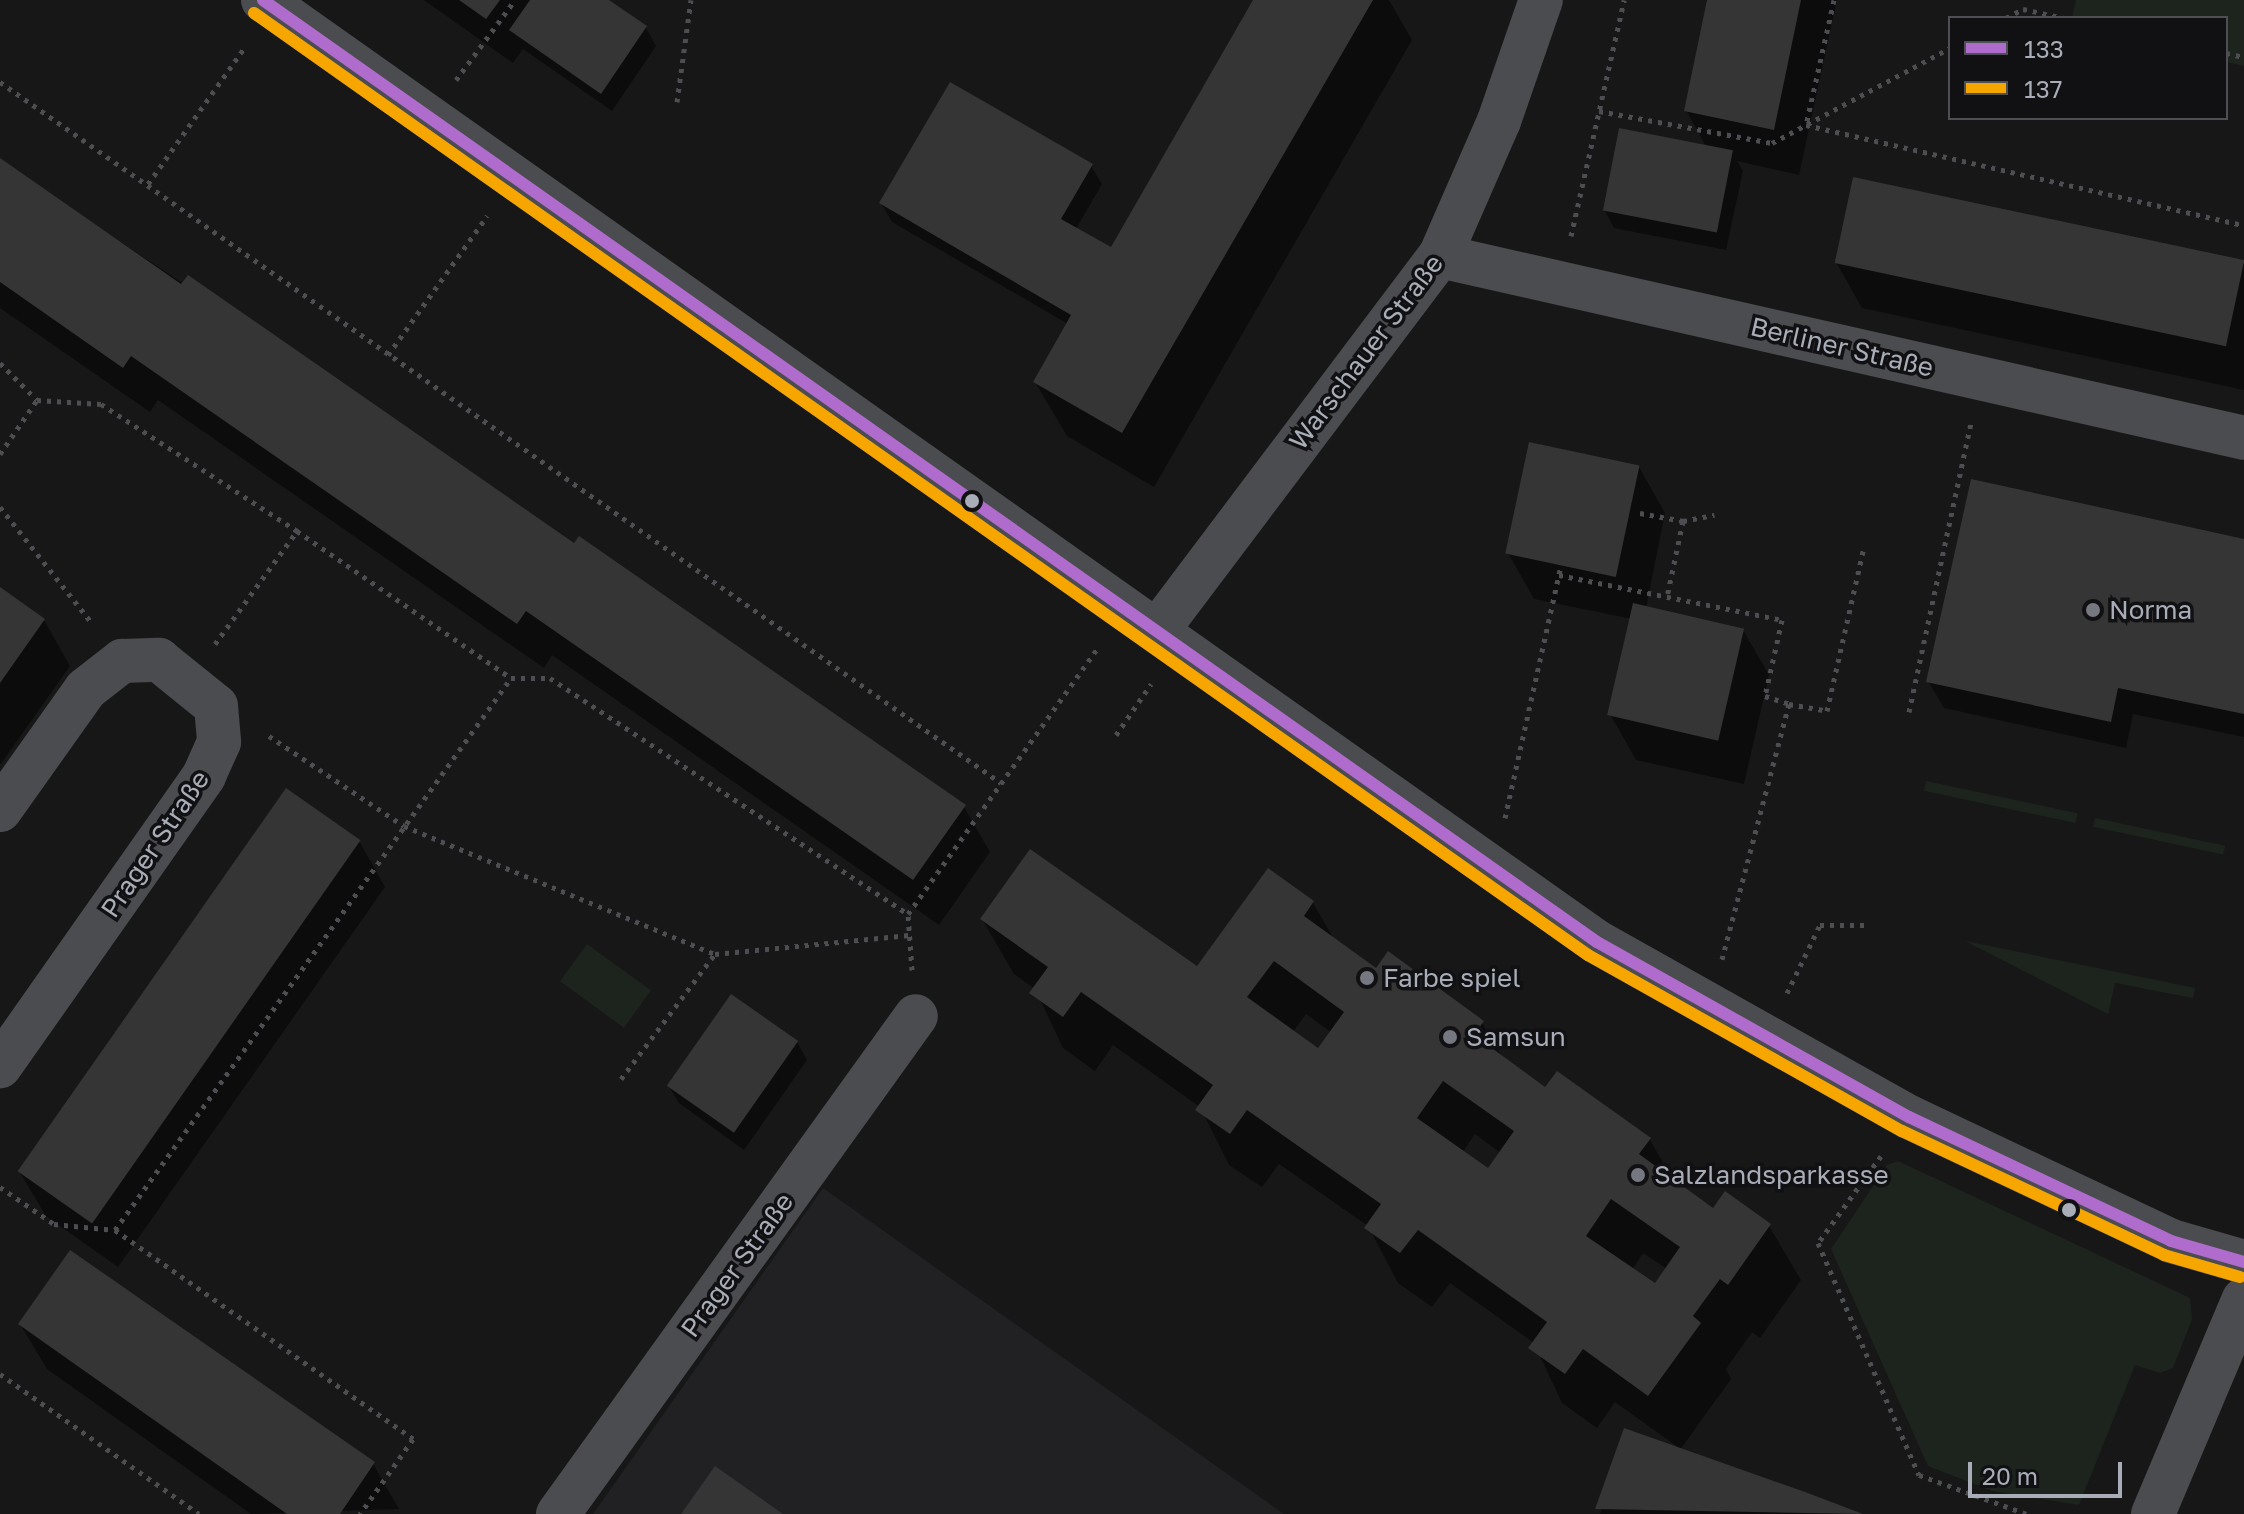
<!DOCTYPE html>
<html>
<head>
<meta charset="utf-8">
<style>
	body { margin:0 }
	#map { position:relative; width:2244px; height:1514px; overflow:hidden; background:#171717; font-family:"Golos Text",sans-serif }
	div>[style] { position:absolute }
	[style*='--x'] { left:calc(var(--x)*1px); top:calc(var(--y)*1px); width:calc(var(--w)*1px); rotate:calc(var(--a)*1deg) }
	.built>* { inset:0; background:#212123 }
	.green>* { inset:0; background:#1d241e; transform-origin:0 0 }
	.shadow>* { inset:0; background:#0007 }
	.building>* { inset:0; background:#353536; transform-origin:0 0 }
	.path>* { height:5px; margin-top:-2.5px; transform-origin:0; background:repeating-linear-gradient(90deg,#4d4e52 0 4px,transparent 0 10px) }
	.street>* { height:44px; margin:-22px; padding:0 22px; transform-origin:22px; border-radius:22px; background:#4b4c50 }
	.bus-1>* { height:12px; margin:-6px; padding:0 6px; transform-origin:6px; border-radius:6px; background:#b06ccc }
	.bus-2>* { height:12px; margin:-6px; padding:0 6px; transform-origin:6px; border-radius:6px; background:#f7a600 }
	.dots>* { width:22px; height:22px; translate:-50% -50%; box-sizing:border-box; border:4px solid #111113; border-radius:50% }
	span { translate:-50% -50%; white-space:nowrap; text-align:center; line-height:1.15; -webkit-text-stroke:7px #111113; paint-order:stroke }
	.street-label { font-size:26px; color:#a8adb8 }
	.poi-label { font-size:26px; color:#a8adb8 }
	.left { translate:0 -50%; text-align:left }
	.legend { position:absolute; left:1948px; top:16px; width:280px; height:104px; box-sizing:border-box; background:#111113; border:2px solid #4d4f55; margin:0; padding:10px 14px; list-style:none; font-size:24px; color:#a8adb8 }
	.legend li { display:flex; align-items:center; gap:16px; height:40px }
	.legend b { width:40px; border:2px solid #4d4f55 }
	.scale { position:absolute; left:1968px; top:1462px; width:154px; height:36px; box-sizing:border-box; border:4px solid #a8adb8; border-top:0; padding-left:10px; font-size:24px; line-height:28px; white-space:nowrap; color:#a8adb8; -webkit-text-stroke:6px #111113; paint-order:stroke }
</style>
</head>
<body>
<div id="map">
	<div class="built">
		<div style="clip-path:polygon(823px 1188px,1284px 1514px,593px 1514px)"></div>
	</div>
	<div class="green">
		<div style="clip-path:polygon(2076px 0,2244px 0,2244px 66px,2226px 62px,2226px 18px,2072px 18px)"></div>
		<div style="left:1926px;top:781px;width:155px;height:10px;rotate:12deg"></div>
		<div style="left:2095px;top:818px;width:133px;height:9px;rotate:12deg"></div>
		<div style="clip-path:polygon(1965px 941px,2195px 988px,2193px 998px,2115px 983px,2108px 1014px)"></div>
		<div style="left:587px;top:944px;width:79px;height:46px;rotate:36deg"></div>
		<div style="clip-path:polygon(1898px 1161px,2190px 1298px,2192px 1319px,2173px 1368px,2160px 1373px,2135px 1365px,2079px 1505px,1992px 1491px,1928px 1466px,1831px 1249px,1887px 1165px)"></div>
	</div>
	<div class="shadow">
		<div style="clip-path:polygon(424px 0,606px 0,646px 28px,656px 46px,612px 111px,523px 49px,513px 63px)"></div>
		<div style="clip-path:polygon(1255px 0,1389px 0,1412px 40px,1154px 487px,1067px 436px,1035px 382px,1068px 324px,892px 222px,881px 203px,1091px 166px,1102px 184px,1076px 229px,1111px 250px)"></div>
		<div style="clip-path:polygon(1710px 0,1837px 0,1799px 175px,1737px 161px,1743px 171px,1726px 250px,1614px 228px,1604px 209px,1707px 148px,1686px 110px)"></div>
		<div style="clip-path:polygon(0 161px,964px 807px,990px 852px,939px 925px,552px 655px,544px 668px,158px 400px,150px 412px,0 308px)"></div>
		<div style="clip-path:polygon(1836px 262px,2244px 264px,2244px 390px,1862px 308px)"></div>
		<div style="clip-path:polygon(1639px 467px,1665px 513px,1646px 608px,1743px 630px,1769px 675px,1744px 784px,1636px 760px,1610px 714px,1632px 619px,1534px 599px,1508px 553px)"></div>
		<div style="clip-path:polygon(2244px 541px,2244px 737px,2133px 714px,2126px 748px,1944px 708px,1928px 681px)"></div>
		<div style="clip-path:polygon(0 590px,44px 620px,70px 666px,0 765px)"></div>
		<div style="clip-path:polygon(359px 841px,385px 887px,118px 1267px,46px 1216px,19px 1171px)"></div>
		<div style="clip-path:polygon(evenodd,1313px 903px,1335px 941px,1376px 971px,1482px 1023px,1504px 1060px,1546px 1090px,1650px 1140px,1674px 1182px,1713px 1210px,1769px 1226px,1801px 1280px,1760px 1338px,1752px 1332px,1726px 1369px,1731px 1379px,1680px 1450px,1857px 1514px,1600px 1514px,1626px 1430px,1679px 1448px,1615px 1402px,1597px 1428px,1562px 1403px,1534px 1343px,1450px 1283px,1432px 1307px,1398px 1283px,1368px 1226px,1279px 1164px,1262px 1187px,1229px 1165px,1200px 1107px,1113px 1045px,1095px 1071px,1063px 1048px,1035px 989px,1014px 974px,982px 919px,1197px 969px,1313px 903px,1306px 1014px,1332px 1033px,1319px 1051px,1293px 1032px,1306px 1014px,1313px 903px,1475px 1134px,1501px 1153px,1488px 1171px,1462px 1153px,1475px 1134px,1313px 903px,1643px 1253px,1667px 1269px,1656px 1286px,1632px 1270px,1643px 1253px)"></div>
		<div style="clip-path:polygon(797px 1042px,807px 1060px,744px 1150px,679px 1103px,668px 1085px)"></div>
		<div style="clip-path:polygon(20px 1324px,373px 1464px,399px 1509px,251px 1514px,47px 1369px)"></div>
	</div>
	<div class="building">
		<div style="clip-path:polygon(459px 0,500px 0,486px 19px)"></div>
		<div style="clip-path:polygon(530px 0,609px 0,647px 26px,601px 94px,509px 30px)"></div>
		<div style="clip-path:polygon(1253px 0,1373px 0,1122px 433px,1033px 382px,1071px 315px,879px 203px,950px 82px,1093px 164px,1061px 219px,1111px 247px)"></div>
		<div style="clip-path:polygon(1707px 0,1801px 0,1774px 130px,1684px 111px)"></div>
		<div style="left:1619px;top:128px;width:116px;height:84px;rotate:11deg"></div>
		<div style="clip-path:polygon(0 158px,181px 284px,188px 275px,574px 543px,579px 536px,966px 805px,913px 880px,526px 611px,517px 624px,131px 356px,123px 368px,0 282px)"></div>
		<div style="left:1853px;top:177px;width:400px;height:88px;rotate:12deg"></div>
		<div style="left:1529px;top:442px;width:113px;height:114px;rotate:12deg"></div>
		<div style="clip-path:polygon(1971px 479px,2244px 539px,2244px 714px,2118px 688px,2111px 722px,1926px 682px)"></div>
		<div style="clip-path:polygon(0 587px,45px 619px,0 683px)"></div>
		<div style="left:1633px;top:603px;width:114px;height:115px;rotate:13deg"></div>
		<div style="left:286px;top:788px;width:91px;height:468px;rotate:35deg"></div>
		<div style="clip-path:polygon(evenodd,1030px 849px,1197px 966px,1268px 868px,1314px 901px,1304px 916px,1376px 968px,1388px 951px,1484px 1021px,1474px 1035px,1545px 1087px,1557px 1071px,1651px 1138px,1639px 1154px,1713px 1208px,1725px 1191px,1771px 1224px,1728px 1285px,1720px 1279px,1693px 1316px,1701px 1323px,1648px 1396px,1583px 1349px,1565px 1374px,1528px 1348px,1547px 1322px,1418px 1230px,1400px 1253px,1364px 1228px,1381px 1204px,1247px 1110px,1230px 1134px,1195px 1110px,1213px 1085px,1081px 992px,1063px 1017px,1029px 993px,1048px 967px,980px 919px,1030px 849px,1274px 961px,1344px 1012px,1318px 1048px,1247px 997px,1274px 961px,1030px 849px,1443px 1081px,1514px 1131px,1488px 1168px,1417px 1118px,1443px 1081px,1030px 849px,1611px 1199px,1680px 1247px,1655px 1283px,1586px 1236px,1611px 1199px)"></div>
		<div style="left:731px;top:994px;width:82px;height:112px;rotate:35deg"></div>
		<div style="clip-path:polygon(70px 1250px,375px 1462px,340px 1514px,287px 1514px,18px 1324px)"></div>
		<div style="clip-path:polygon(1624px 1428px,1805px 1492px,1863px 1514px,1595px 1509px)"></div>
		<div style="clip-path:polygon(715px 1466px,783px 1514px,681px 1514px)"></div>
	</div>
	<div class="path">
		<div style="--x:1834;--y:0;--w:128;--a:102.6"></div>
		<div style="--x:1806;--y:125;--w:449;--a:12.9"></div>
		<div style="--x:2006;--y:18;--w:19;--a:-28"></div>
		<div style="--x:2023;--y:9;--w:42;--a:12.4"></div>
		<div style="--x:2226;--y:53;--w:18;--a:13"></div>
		<div style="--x:456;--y:80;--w:99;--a:-53.6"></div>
		<div style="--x:0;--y:82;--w:1222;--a:35"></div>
		<div style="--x:677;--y:102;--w:103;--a:-82.2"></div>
		<div style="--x:1599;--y:111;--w:176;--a:10.5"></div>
		<div style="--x:1772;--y:143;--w:202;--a:-28.1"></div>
		<div style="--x:148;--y:184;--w:168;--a:-54.7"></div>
		<div style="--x:1571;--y:236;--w:242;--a:-77.3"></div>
		<div style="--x:388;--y:355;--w:171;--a:-54.5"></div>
		<div style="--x:0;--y:363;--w:52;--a:45"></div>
		<div style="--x:37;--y:400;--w:64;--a:3.6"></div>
		<div style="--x:101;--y:404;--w:234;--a:32.9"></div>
		<div style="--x:0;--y:454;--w:65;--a:-55.6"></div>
		<div style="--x:0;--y:507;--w:147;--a:51.6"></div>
		<div style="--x:1640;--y:513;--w:44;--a:10.5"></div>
		<div style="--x:1683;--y:521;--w:78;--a:101.9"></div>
		<div style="--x:1683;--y:521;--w:32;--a:-11"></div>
		<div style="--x:1559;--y:575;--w:227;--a:11.4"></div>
		<div style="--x:1782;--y:620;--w:78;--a:102.6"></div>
		<div style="--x:1765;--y:696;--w:25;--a:18"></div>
		<div style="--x:1789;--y:704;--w:264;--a:104.7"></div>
		<div style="--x:215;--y:644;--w:140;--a:-54"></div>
		<div style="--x:297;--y:531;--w:260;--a:34.5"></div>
		<div style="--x:511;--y:678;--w:39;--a:0"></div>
		<div style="--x:550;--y:678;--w:429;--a:33.4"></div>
		<div style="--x:1789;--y:704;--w:39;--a:10"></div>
		<div style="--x:1827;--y:711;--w:168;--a:-77.3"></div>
		<div style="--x:1909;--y:712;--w:295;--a:-77.9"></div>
		<div style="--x:1116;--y:735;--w:62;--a:-55.5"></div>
		<div style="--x:269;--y:736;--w:162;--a:33.7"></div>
		<div style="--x:404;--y:826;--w:336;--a:22.4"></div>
		<div style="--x:715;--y:954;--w:195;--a:-5.6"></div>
		<div style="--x:1505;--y:818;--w:258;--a:-77.5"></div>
		<div style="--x:912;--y:970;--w:56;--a:-94.1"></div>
		<div style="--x:908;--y:914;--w:325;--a:-54.5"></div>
		<div style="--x:1787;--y:993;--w:76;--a:-64.1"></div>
		<div style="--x:1820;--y:925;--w:44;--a:0"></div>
		<div style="--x:621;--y:1079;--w:156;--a:-53.1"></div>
		<div style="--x:1881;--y:1156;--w:107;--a:125.9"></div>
		<div style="--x:1818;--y:1243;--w:253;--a:66.5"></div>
		<div style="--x:1919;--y:1475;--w:115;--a:19.9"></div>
		<div style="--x:0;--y:1187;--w:65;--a:34.4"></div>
		<div style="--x:54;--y:1224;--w:61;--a:5.6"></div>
		<div style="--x:115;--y:1230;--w:364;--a:35"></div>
		<div style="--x:413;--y:1439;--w:92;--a:125.2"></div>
		<div style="--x:115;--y:1230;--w:679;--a:-54.34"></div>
		<div style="--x:0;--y:1374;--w:243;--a:35.1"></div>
	</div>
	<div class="street">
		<div style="--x:263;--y:0;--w:1633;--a:35.23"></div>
		<div style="--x:1597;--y:942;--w:358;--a:29.3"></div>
		<div style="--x:1909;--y:1117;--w:290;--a:25.3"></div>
		<div style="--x:2171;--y:1241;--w:76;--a:16"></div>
		<div style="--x:1440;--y:256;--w:824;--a:12.75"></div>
		<div style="--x:1157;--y:631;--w:470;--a:-53"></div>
		<div style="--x:1440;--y:256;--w:147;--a:-66.4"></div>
		<div style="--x:1499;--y:121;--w:128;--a:-70.9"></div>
		<div style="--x:0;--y:810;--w:148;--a:-54.6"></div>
		<div style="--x:86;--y:689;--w:46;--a:-37.9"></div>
		<div style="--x:122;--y:661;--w:37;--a:-2"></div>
		<div style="--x:159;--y:660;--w:73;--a:38.9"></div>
		<div style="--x:216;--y:706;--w:36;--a:85"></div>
		<div style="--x:219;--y:742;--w:37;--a:114"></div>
		<div style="--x:204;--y:776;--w:355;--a:125.1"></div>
		<div style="--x:558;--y:1514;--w:613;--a:-54.29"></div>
		<div style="--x:2153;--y:1514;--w:233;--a:-67.1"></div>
	</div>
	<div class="bus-1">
		<div style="--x:263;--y:0;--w:1633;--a:35.23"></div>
		<div style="--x:1597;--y:942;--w:358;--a:29.3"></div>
		<div style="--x:1909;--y:1117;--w:290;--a:25.3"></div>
		<div style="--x:2171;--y:1241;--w:76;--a:16"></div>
	</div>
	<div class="bus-2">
		<div style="--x:254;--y:13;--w:1633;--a:35.23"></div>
		<div style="--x:1588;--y:955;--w:360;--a:29.3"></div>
		<div style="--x:1902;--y:1131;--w:290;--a:25.3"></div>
		<div style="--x:2164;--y:1255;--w:79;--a:16.1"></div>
	</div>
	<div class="dots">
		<div style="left:972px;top:501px;background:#a8adb8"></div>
		<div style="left:2093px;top:610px;background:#757880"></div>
		<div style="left:1367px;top:978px;background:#757880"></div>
		<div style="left:1450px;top:1037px;background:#757880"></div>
		<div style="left:1638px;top:1175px;background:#757880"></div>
		<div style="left:2069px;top:1210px;background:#a8adb8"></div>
	</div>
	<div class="street-label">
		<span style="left:1842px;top:347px;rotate:13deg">Berliner Straße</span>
		<span style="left:1366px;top:352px;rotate:-53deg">Warschauer Straße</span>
		<span style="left:155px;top:844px;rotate:-56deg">Prager Straße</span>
		<span style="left:737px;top:1265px;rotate:-54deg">Prager Straße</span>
	</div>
	<div class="poi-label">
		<span class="left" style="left:2109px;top:610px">Norma</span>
		<span class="left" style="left:1383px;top:978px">Farbe spiel</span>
		<span class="left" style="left:1466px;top:1037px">Samsun</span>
		<span class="left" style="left:1654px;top:1175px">Salzlandsparkasse</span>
	</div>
	<ul class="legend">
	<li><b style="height:10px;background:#b06ccc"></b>133</li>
	<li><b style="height:10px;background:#f7a600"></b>137</li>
	</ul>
	<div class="scale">20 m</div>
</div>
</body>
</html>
